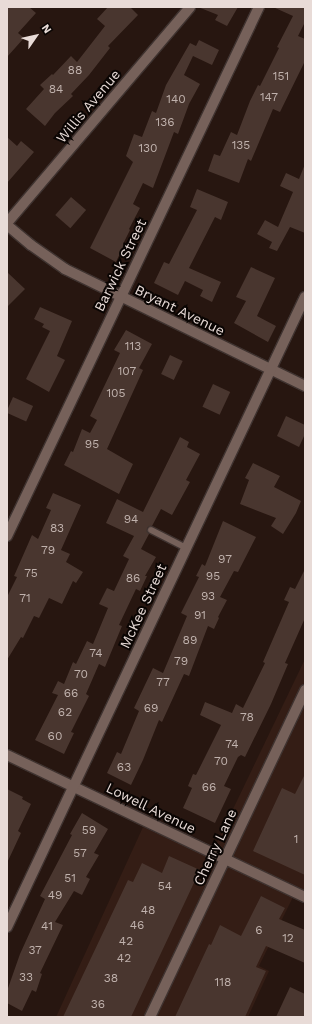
<!DOCTYPE html>
<html>
<head>
<meta charset="utf-8">
<style>
	body { margin:0 }
	#map { position:relative; width:312px; height:1024px; overflow:hidden; background:#271610; font-family:"Work Sans",sans-serif }
	div>[style] { position:absolute }
	[style*='--x'] { left:calc(var(--x)*1px); top:calc(var(--y)*1px); width:calc(var(--w)*1px); rotate:calc(var(--a)*1deg) }
	.built>* { inset:0; background:#341d15 }
	.building>* { inset:0; background:#49362f; transform-origin:0 0 }
	.roads { filter:drop-shadow(1px 0 #3f3330) drop-shadow(-1px 0 #3f3330) drop-shadow(0 1px #3f3330) drop-shadow(0 -1px #3f3330) }
	.service>* { height:6px; margin:-3px; padding:0 3px; transform-origin:3px; border-radius:3px; background:#76615a }
	.minor>* { height:10px; margin:-5px; padding:0 5px; transform-origin:5px; border-radius:5px; background:#76615a }
	span { translate:-50% -50%; white-space:nowrap; text-align:center; line-height:1.15; -webkit-text-stroke:4px #0a0503; paint-order:stroke }
	.number-label { font-size:12px; color:#c0b2ad }
	.number-label span { -webkit-text-stroke-width:0 }
	.street-label { font-size:14px; color:#e8dbd7 }
	.frame { position:absolute; inset:0; border:8px solid #e8dbd7; pointer-events:none }
	.north { position:absolute; left:16px; top:16px; width:40px; height:40px; -webkit-text-stroke:3px #0a0503; paint-order:stroke; rotate:56deg; font-size:11px; font-weight:700; line-height:16px; text-align:center; color:#e8dbd7 }
	.north::after { content:''; display:block; margin:auto; width:14px; height:18px; background:#e8dbd7; clip-path:polygon(50% 0,100% 100%,50% 72%,0 100%) }
</style>
</head>
<body>
<div id="map">
	<div class="built">
		<div style="clip-path:polygon(305px 659px,305px 900px,294px 895px,259px 966px,269px 971px,248px 1017px,56px 1017px,143px 827px,210px 857px)"></div>
	</div>
	<div class="building">
		<div style="clip-path:polygon(7px 7px,29px 7px,36px 13px,18px 33px,24px 38px,7px 57px)"></div>
		<div style="clip-path:polygon(108px 7px,130px 7px,138px 15px,108px 46px,110px 48px,89px 75px,71px 94px,73px 96px,55px 113px,45px 126px,26px 109px,44px 89px,40px 85px,52px 74px,53px 75px,71px 56px,77px 62px,105px 26px,97px 19px)"></div>
		<div style="clip-path:polygon(198px 7px,238px 7px,227px 26px,215px 20px,218px 15px)"></div>
		<div style="clip-path:polygon(273px 7px,305px 7px,305px 22px,298px 36px,305px 39px,305px 61px,280px 112px,273px 109px,251px 161px,248px 159px,239px 183px,208px 171px,214px 154px,220px 156px,231px 132px,237px 135px,250px 101px,258px 85px,260px 86px,279px 48px,277px 47px,293px 16px)"></div>
		<div style="clip-path:polygon(199px 40px,219px 50px,212px 65px,193px 56px,184px 75px,200px 84px,189px 104px,178px 134px,174px 132px,153px 188px,143px 183px,133px 204px,140px 208px,129px 229px,130px 230px,123px 244px,124px 245px,116px 262px,90px 248px,133px 162px,126px 156px,134px 134px,142px 137px,152px 111px,156px 113px,166px 85px,190px 43px,196px 46px)"></div>
		<div style="clip-path:polygon(7px 137px,17px 146px,21px 141px,34px 152px,7px 183px)"></div>
		<div style="clip-path:polygon(305px 164px,305px 233px,290px 227px,277px 251px,269px 248px,272px 242px,257px 234px,265px 220px,278px 227px,293px 192px,280px 186px,286px 173px,299px 179px)"></div>
		<div style="clip-path:polygon(197px 189px,228px 202px,221px 220px,215px 217px,189px 268px,221px 282px,212px 302px,200px 296px,203px 290px,185px 281px,178px 295px,154px 283px,164px 262px,169px 264px,197px 210px,190px 207px)"></div>
		<div style="left:71px;top:197px;width:20px;height:24px;rotate:41deg"></div>
		<div style="clip-path:polygon(251px 267px,275px 278px,257px 316px,276px 326px,268px 342px,234px 323px,246px 301px,236px 297px)"></div>
		<div style="clip-path:polygon(7px 272px,25px 289px,7px 307px)"></div>
		<div style="clip-path:polygon(40px 307px,72px 321px,57px 356px,65px 360px,49px 392px,26px 379px,50px 331px,42px 327px,44px 324px,34px 319px)"></div>
		<div style="clip-path:polygon(126px 330px,152px 344px,139px 368px,143px 370px,107px 449px,133px 464px,119px 494px,64px 465px,71px 451px,73px 452px,82px 429px,90px 433px,97px 420px,90px 416px,120px 353px,114px 350px)"></div>
		<div style="left:170px;top:355px;width:14px;height:21px;rotate:25deg"></div>
		<div style="left:213px;top:384px;width:19px;height:25px;rotate:25deg"></div>
		<div style="left:13px;top:397px;width:22px;height:17px;rotate:24deg"></div>
		<div style="clip-path:polygon(286px 416px,305px 425px,305px 434px,299px 447px,277px 436px)"></div>
		<div style="clip-path:polygon(180px 437px,189px 442px,187px 447px,200px 454px,186px 480px,190px 482px,172px 515px,161px 509px,152px 526px,147px 528px,149px 534px,141px 549px,156px 557px,145px 576px,147px 576px,140px 591px,136px 589px,119px 625px,122px 626px,105px 667px,99px 664px,86px 694px,89px 696px,71px 732px,74px 733px,64px 754px,35px 740px,58px 695px,52px 693px,58px 681px,64px 684px,73px 662px,76px 664px,87px 641px,93px 644px,108px 608px,99px 604px,107px 588px,114px 591px,129px 559px,123px 556px,134px 536px,106px 523px,117px 499px,143px 512px)"></div>
		<div style="clip-path:polygon(253px 463px,280px 476px,274px 487px,301px 501px,296px 513px,283px 534px,271px 526px,276px 518px,240px 504px,249px 480px,245px 478px)"></div>
		<div style="clip-path:polygon(53px 493px,81px 505px,61px 550px,70px 554px,66px 562px,83px 572px,76px 583px,73px 581px,62px 604px,49px 598px,39px 618px,34px 616px,23px 638px,21px 637px,7px 660px,7px 597px,17px 577px,14px 576px,32px 535px,38px 539px,51px 510px,46px 508px)"></div>
		<div style="clip-path:polygon(223px 521px,256px 537px,238px 572px,234px 571px,220px 597px,227px 600px,218px 617px,219px 618px,214px 629px,208px 626px,189px 676px,184px 674px,162px 722px,159px 720px,143px 760px,131px 785px,107px 773px,117px 752px,121px 754px,139px 711px,134px 708px,153px 668px,163px 673px,187px 616px,181px 613px,199px 577px,196px 576px,202px 564px,205px 566px)"></div>
		<div style="clip-path:polygon(305px 569px,305px 618px,285px 663px,288px 664px,271px 704px,245px 757px,241px 755px,238px 757px,224px 786px,231px 789px,215px 823px,183px 808px,192px 788px,188px 786px,193px 774px,196px 775px,221px 725px,200px 715px,205px 702px,232px 713px,236px 704px,243px 708px,265px 663px,263px 662px,289px 602px,284px 600px,290px 587px,295px 589px)"></div>
		<div style="clip-path:polygon(305px 774px,305px 875px,253px 851px,282px 788px,295px 794px)"></div>
		<div style="clip-path:polygon(7px 789px,23px 797px,22px 799px,31px 804px,18px 831px,21px 833px,7px 863px)"></div>
		<div style="clip-path:polygon(82px 813px,108px 829px,94px 853px,99px 855px,86px 877px,90px 879px,82px 895px,74px 891px,55px 922px,63px 925px,40px 973px,42px 974px,36px 992px,32px 990px,22px 1011px,7px 1003px,7px 991px,20px 954px,45px 899px,40px 896px,72px 835px,70px 834px)"></div>
		<div style="clip-path:polygon(169px 856px,200px 870px,131px 1017px,63px 1017px,128px 880px,133px 882px,142px 863px,162px 873px)"></div>
		<div style="clip-path:polygon(261px 896px,285px 908px,279px 919px,305px 930px,305px 963px,266px 946px,256px 967px,266px 971px,245px 1017px,175px 1017px,209px 944px,211px 945px,220px 925px,241px 936px)"></div>
		<div style="clip-path:polygon(290px 987px,305px 994px,305px 1017px,276px 1017px)"></div>
	</div>
	<div class="roads">
		<div class="service">
			<div style="--x:151;--y:530;--w:39;--a:27"></div>
		</div>
		<div class="minor">
			<div style="--x:7;--y:223;--w:283;--a:-49.7"></div>
			<div style="--x:7;--y:225;--w:31;--a:40"></div>
			<div style="--x:31;--y:245;--w:42;--a:35.2"></div>
			<div style="--x:65;--y:269;--w:267;--a:26"></div>
			<div style="--x:7;--y:536;--w:586;--a:-64.53"></div>
			<div style="--x:7;--y:755;--w:330;--a:25.5"></div>
			<div style="--x:7;--y:927;--w:697;--a:-64.69"></div>
			<div style="--x:150;--y:1017;--w:362;--a:-64.6"></div>
		</div>
	</div>
	<div class="number-label">
		<span style="left:75px;top:71px">88</span>
		<span style="left:281px;top:77px">151</span>
		<span style="left:56px;top:90px">84</span>
		<span style="left:269px;top:98px">147</span>
		<span style="left:176px;top:100px">140</span>
		<span style="left:165px;top:123px">136</span>
		<span style="left:241px;top:146px">135</span>
		<span style="left:148px;top:149px">130</span>
		<span style="left:133px;top:347px">113</span>
		<span style="left:127px;top:372px">107</span>
		<span style="left:116px;top:394px">105</span>
		<span style="left:92px;top:445px">95</span>
		<span style="left:131px;top:520px">94</span>
		<span style="left:57px;top:529px">83</span>
		<span style="left:48px;top:551px">79</span>
		<span style="left:225px;top:560px">97</span>
		<span style="left:31px;top:574px">75</span>
		<span style="left:213px;top:577px">95</span>
		<span style="left:133px;top:579px">86</span>
		<span style="left:208px;top:597px">93</span>
		<span style="left:25px;top:599px">71</span>
		<span style="left:200px;top:616px">91</span>
		<span style="left:190px;top:641px">89</span>
		<span style="left:96px;top:654px">74</span>
		<span style="left:181px;top:662px">79</span>
		<span style="left:81px;top:675px">70</span>
		<span style="left:163px;top:683px">77</span>
		<span style="left:71px;top:694px">66</span>
		<span style="left:151px;top:709px">69</span>
		<span style="left:65px;top:713px">62</span>
		<span style="left:247px;top:718px">78</span>
		<span style="left:55px;top:737px">60</span>
		<span style="left:232px;top:745px">74</span>
		<span style="left:221px;top:762px">70</span>
		<span style="left:124px;top:768px">63</span>
		<span style="left:209px;top:788px">66</span>
		<span style="left:89px;top:831px">59</span>
		<span style="left:296px;top:840px">1</span>
		<span style="left:80px;top:854px">57</span>
		<span style="left:70px;top:879px">51</span>
		<span style="left:165px;top:887px">54</span>
		<span style="left:55px;top:896px">49</span>
		<span style="left:148px;top:911px">48</span>
		<span style="left:137px;top:926px">46</span>
		<span style="left:47px;top:927px">41</span>
		<span style="left:259px;top:931px">6</span>
		<span style="left:288px;top:939px">12</span>
		<span style="left:126px;top:942px">42</span>
		<span style="left:35px;top:951px">37</span>
		<span style="left:124px;top:959px">42</span>
		<span style="left:26px;top:978px">33</span>
		<span style="left:111px;top:979px">38</span>
		<span style="left:223px;top:983px">118</span>
		<span style="left:98px;top:1005px">36</span>
	</div>
	<div class="street-label">
		<span style="left:88px;top:106px;rotate:-50deg">Willis Avenue</span>
		<span style="left:120px;top:265px;rotate:-64deg">Barwick Street</span>
		<span style="left:180px;top:310px;rotate:26deg">Bryant Avenue</span>
		<span style="left:143px;top:606px;rotate:-65deg">McKee Street</span>
		<span style="left:151px;top:808px;rotate:26deg">Lowell Avenue</span>
		<span style="left:215px;top:847px;rotate:-65deg">Cherry Lane</span>
	</div>
	<div class="frame"></div>
	<div class="north">N</div>
</div>
</body>
</html>
